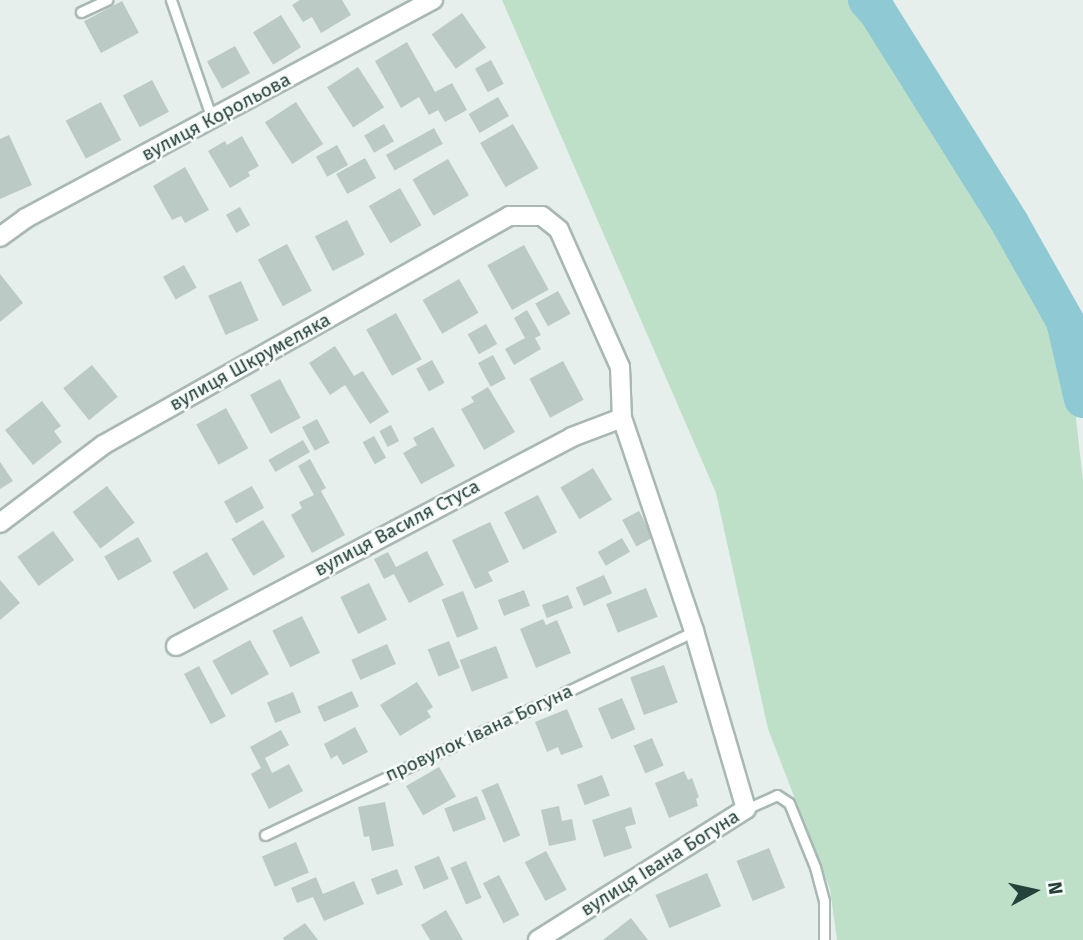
<!DOCTYPE html>
<html>
<head>
<meta charset="utf-8">
<style>
	body { margin:0 }
	#map { position:relative; width:1083px; height:940px; overflow:hidden; background:#e6efeb; font-family:"Fira Sans",sans-serif }
	div>[style] { position:absolute }
	[style*='--x'] { left:calc(var(--x)*1px); top:calc(var(--y)*1px); width:calc(var(--w)*1px); rotate:calc(var(--a)*1deg) }
	.green>* { inset:0; background:#bfe0c8 }
	.river>* { height:38px; margin:-19px; padding:0 19px; transform-origin:19px; border-radius:19px; background:#8ec9d4 }
	.building>* { inset:0; background:#bbcac4; transform-origin:0 0 }
	.roads { filter:drop-shadow(2px 0 #a8b8b2) drop-shadow(-2px 0 #a8b8b2) drop-shadow(0 2px #a8b8b2) drop-shadow(0 -2px #a8b8b2) }
	.service>* { height:9px; margin:-4.5px; padding:0 4.5px; transform-origin:4.5px; border-radius:4.5px; background:#fff }
	.minor>* { height:18px; margin:-9px; padding:0 9px; transform-origin:9px; border-radius:9px; background:#fff }
	span { translate:-50% -50%; white-space:nowrap; text-align:center; line-height:1.15; -webkit-text-stroke:5px #f7fbf9; paint-order:stroke }
	.street-label { font-size:19px; color:#24423a }
	.north { position:absolute; left:999px; top:856px; width:70px; height:70px; -webkit-text-stroke:5px #f7fbf9; paint-order:stroke; rotate:82deg; font-size:19px; font-weight:700; line-height:28px; text-align:center; color:#24423a }
	.north::after { content:''; display:block; margin:auto; width:24px; height:32px; background:#24423a; clip-path:polygon(50% 0,100% 100%,50% 72%,0 100%) }
</style>
</head>
<body>
<div id="map">
	<div class="green">
		<div style="clip-path:polygon(502px 0,856px 0,975px 141px,1062px 294px,1083px 481px,1083px 940px,837px 940px,830px 889px,768px 729px,716px 493px)"></div>
	</div>
	<div class="river">
		<div style="--x:867;--y:0;--w:15;--a:48"></div>
		<div style="--x:877;--y:11;--w:252;--a:57.9"></div>
		<div style="--x:1011;--y:225;--w:110;--a:60.6"></div>
		<div style="--x:1065;--y:321;--w:80;--a:77"></div>
	</div>
	<div class="building">
		<div style="clip-path:polygon(300px 0,342px 0,351px 15px,321px 33px,312px 17px,303px 22px,292px 5px)"></div>
		<div style="left:122px;top:1px;width:36px;height:43px;rotate:62deg"></div>
		<div style="left:462px;top:13px;width:42px;height:37px;rotate:55deg"></div>
		<div style="left:281px;top:15px;width:38px;height:33px;rotate:58deg"></div>
		<div style="clip-path:polygon(407px 42px,435px 92px,452px 83px,467px 110px,445px 122px,438px 110px,429px 115px,419px 97px,401px 108px,375px 61px)"></div>
		<div style="left:235px;top:46px;width:31px;height:32px;rotate:61deg"></div>
		<div style="left:491px;top:60px;width:27px;height:18px;rotate:62deg"></div>
		<div style="left:358px;top:67px;width:48px;height:37px;rotate:57deg"></div>
		<div style="left:152px;top:80px;width:36px;height:33px;rotate:62deg"></div>
		<div style="left:498px;top:97px;width:22px;height:34px;rotate:60deg"></div>
		<div style="left:101px;top:102px;width:43px;height:40px;rotate:62deg"></div>
		<div style="left:296px;top:102px;width:50px;height:37px;rotate:57deg"></div>
		<div style="left:384px;top:124px;width:20px;height:23px;rotate:60deg"></div>
		<div style="left:513px;top:124px;width:51px;height:38px;rotate:60deg"></div>
		<div style="left:434px;top:128px;width:18px;height:55px;rotate:61deg"></div>
		<div style="clip-path:polygon(9px 135px,32px 185px,0 199px,0 139px)"></div>
		<div style="clip-path:polygon(242px 136px,259px 166px,248px 172px,250px 176px,230px 188px,208px 151px,225px 141px,227px 145px)"></div>
		<div style="left:337px;top:145px;width:23px;height:24px;rotate:61deg"></div>
		<div style="left:365px;top:158px;width:23px;height:33px;rotate:61deg"></div>
		<div style="left:448px;top:159px;width:42px;height:41px;rotate:60deg"></div>
		<div style="clip-path:polygon(185px 167px,209px 210px,185px 223px,181px 216px,172px 220px,153px 186px)"></div>
		<div style="left:400px;top:188px;width:43px;height:36px;rotate:60deg"></div>
		<div style="left:240px;top:207px;width:21px;height:16px;rotate:61deg"></div>
		<div style="left:347px;top:220px;width:39px;height:36px;rotate:63deg"></div>
		<div style="left:287px;top:244px;width:53px;height:33px;rotate:62deg"></div>
		<div style="left:524px;top:245px;width:51px;height:42px;rotate:61deg"></div>
		<div style="left:184px;top:265px;width:26px;height:24px;rotate:61deg"></div>
		<div style="clip-path:polygon(0 274px,23px 303px,0 322px)"></div>
		<div style="left:459px;top:279px;width:39px;height:42px;rotate:60deg"></div>
		<div style="left:241px;top:281px;width:43px;height:36px;rotate:66deg"></div>
		<div style="left:558px;top:291px;width:26px;height:26px;rotate:61deg"></div>
		<div style="clip-path:polygon(527px 310px,541px 335px,535px 338px,541px 349px,514px 365px,505px 349px,525px 338px,514px 318px)"></div>
		<div style="left:396px;top:313px;width:53px;height:34px;rotate:61deg"></div>
		<div style="left:486px;top:324px;width:23px;height:21px;rotate:61deg"></div>
		<div style="clip-path:polygon(335px 346px,354px 376px,363px 371px,389px 412px,370px 424px,345px 385px,330px 395px,309px 363px)"></div>
		<div style="left:493px;top:355px;width:27px;height:17px;rotate:62deg"></div>
		<div style="left:432px;top:360px;width:26px;height:18px;rotate:61deg"></div>
		<div style="left:563px;top:361px;width:44px;height:38px;rotate:62deg"></div>
		<div style="left:92px;top:365px;width:41px;height:37px;rotate:51deg"></div>
		<div style="left:280px;top:379px;width:44px;height:34px;rotate:62deg"></div>
		<div style="clip-path:polygon(488px 387px,515px 432px,484px 450px,461px 409px,474px 402px,471px 397px)"></div>
		<div style="clip-path:polygon(42px 401px,61px 426px,54px 431px,62px 442px,33px 465px,5px 430px)"></div>
		<div style="left:226px;top:408px;width:46px;height:34px;rotate:61deg"></div>
		<div style="left:317px;top:419px;width:27px;height:17px;rotate:62deg"></div>
		<div style="left:391px;top:425px;width:18px;height:13px;rotate:63deg"></div>
		<div style="clip-path:polygon(433px 427px,455px 466px,421px 484px,403px 453px,417px 445px,413px 438px)"></div>
		<div style="left:374px;top:436px;width:25px;height:13px;rotate:61deg"></div>
		<div style="left:303px;top:440px;width:14px;height:40px;rotate:60deg"></div>
		<div style="clip-path:polygon(310px 459px,326px 488px,321px 491px,345px 535px,312px 553px,291px 515px,302px 508px,299px 502px,314px 495px,298px 466px)"></div>
		<div style="clip-path:polygon(0 462px,13px 481px,0 489px)"></div>
		<div style="left:593px;top:468px;width:37px;height:38px;rotate:59deg"></div>
		<div style="left:107px;top:486px;width:46px;height:43px;rotate:53deg"></div>
		<div style="left:252px;top:486px;width:25px;height:32px;rotate:61deg"></div>
		<div style="left:538px;top:495px;width:42px;height:38px;rotate:63deg"></div>
		<div style="left:639px;top:511px;width:30px;height:19px;rotate:62deg"></div>
		<div style="left:263px;top:520px;width:43px;height:37px;rotate:59deg"></div>
		<div style="clip-path:polygon(490px 522px,509px 562px,488px 572px,493px 581px,475px 589px,452px 540px)"></div>
		<div style="left:53px;top:531px;width:36px;height:44px;rotate:54deg"></div>
		<div style="left:138px;top:537px;width:28px;height:39px;rotate:60deg"></div>
		<div style="left:622px;top:538px;width:16px;height:28px;rotate:60deg"></div>
		<div style="clip-path:polygon(427px 551px,444px 585px,409px 603px,394px 574px,384px 579px,374px 559px,388px 552px,396px 567px)"></div>
		<div style="left:207px;top:552px;width:43px;height:40px;rotate:60deg"></div>
		<div style="left:604px;top:575px;width:20px;height:31px;rotate:66deg"></div>
		<div style="clip-path:polygon(0 580px,20px 603px,0 620px)"></div>
		<div style="left:369px;top:583px;width:41px;height:32px;rotate:64deg"></div>
		<div style="left:646px;top:588px;width:31px;height:43px;rotate:68deg"></div>
		<div style="left:524px;top:590px;width:17px;height:28px;rotate:69deg"></div>
		<div style="left:463px;top:591px;width:41px;height:23px;rotate:68deg"></div>
		<div style="left:568px;top:595px;width:14px;height:28px;rotate:69deg"></div>
		<div style="left:302px;top:616px;width:41px;height:33px;rotate:64deg"></div>
		<div style="clip-path:polygon(543px 619px,546px 625px,557px 620px,571px 653px,536px 668px,520px 629px)"></div>
		<div style="left:250px;top:640px;width:39px;height:43px;rotate:61deg"></div>
		<div style="left:449px;top:641px;width:29px;height:23px;rotate:68deg"></div>
		<div style="left:387px;top:644px;width:22px;height:39px;rotate:66deg"></div>
		<div style="left:496px;top:646px;width:34px;height:39px;rotate:69deg"></div>
		<div style="left:664px;top:665px;width:40px;height:36px;rotate:70deg"></div>
		<div style="left:199px;top:666px;width:57px;height:17px;rotate:62deg"></div>
		<div style="clip-path:polygon(417px 682px,433px 707px,427px 711px,431px 717px,400px 736px,380px 705px)"></div>
		<div style="left:352px;top:691px;width:17px;height:38px;rotate:66deg"></div>
		<div style="left:293px;top:692px;width:22px;height:28px;rotate:68deg"></div>
		<div style="left:622px;top:698px;width:34px;height:26px;rotate:67deg"></div>
		<div style="clip-path:polygon(567px 709px,583px 747px,561px 755px,558px 747px,547px 752px,535px 722px)"></div>
		<div style="clip-path:polygon(355px 727px,368px 752px,343px 765px,337px 755px,331px 759px,324px 744px)"></div>
		<div style="clip-path:polygon(281px 730px,289px 745px,265px 758px,272px 773px,289px 764px,303px 791px,269px 809px,251px 774px,261px 768px,250px 747px)"></div>
		<div style="left:652px;top:738px;width:30px;height:20px;rotate:67deg"></div>
		<div style="left:439px;top:767px;width:34px;height:38px;rotate:60deg"></div>
		<div style="clip-path:polygon(684px 771px,688px 780px,692px 778px,699px 797px,696px 799px,698px 806px,669px 818px,655px 783px)"></div>
		<div style="left:602px;top:775px;width:22px;height:27px;rotate:69deg"></div>
		<div style="left:498px;top:783px;width:57px;height:18px;rotate:67deg"></div>
		<div style="left:477px;top:796px;width:25px;height:35px;rotate:69deg"></div>
		<div style="clip-path:polygon(385px 802px,394px 846px,372px 851px,369px 836px,364px 837px,358px 807px)"></div>
		<div style="clip-path:polygon(559px 806px,562px 821px,572px 819px,576px 840px,549px 846px,541px 810px)"></div>
		<div style="clip-path:polygon(631px 807px,636px 824px,625px 827px,632px 848px,604px 857px,592px 820px)"></div>
		<div style="left:296px;top:842px;width:33px;height:37px;rotate:67deg"></div>
		<div style="left:769px;top:848px;width:43px;height:35px;rotate:68deg"></div>
		<div style="left:546px;top:851px;width:44px;height:24px;rotate:62deg"></div>
		<div style="left:439px;top:856px;width:25px;height:27px;rotate:67deg"></div>
		<div style="left:466px;top:861px;width:40px;height:17px;rotate:67deg"></div>
		<div style="left:397px;top:869px;width:17px;height:28px;rotate:69deg"></div>
		<div style="left:707px;top:873px;width:36px;height:56px;rotate:67deg"></div>
		<div style="left:499px;top:875px;width:45px;height:18px;rotate:63deg"></div>
		<div style="clip-path:polygon(316px 877px,323px 894px,354px 881px,364px 904px,324px 921px,313px 897px,297px 903px,291px 888px)"></div>
		<div style="clip-path:polygon(446px 910px,463px 940px,430px 940px,421px 925px)"></div>
		<div style="clip-path:polygon(631px 918px,648px 940px,603px 940px)"></div>
		<div style="clip-path:polygon(305px 923px,318px 940px,284px 940px,283px 938px)"></div>
	</div>
	<div class="roads">
		<div class="service">
			<div style="--x:171;--y:0;--w:126;--a:71"></div>
			<div style="--x:81;--y:12;--w:29;--a:-25"></div>
			<div style="--x:746;--y:809;--w:34;--a:-24"></div>
			<div style="--x:777;--y:795;--w:14;--a:34"></div>
			<div style="--x:789;--y:803;--w:69;--a:67.9"></div>
			<div style="--x:815;--y:867;--w:35;--a:75"></div>
			<div style="--x:824;--y:901;--w:39;--a:90"></div>
			<div style="--x:265;--y:835;--w:475;--a:-25.4"></div>
		</div>
		<div class="minor">
			<div style="--x:0;--y:237;--w:32;--a:-36"></div>
			<div style="--x:26;--y:218;--w:462;--a:-28.2"></div>
			<div style="--x:0;--y:523;--w:129;--a:-37.1"></div>
			<div style="--x:103;--y:445;--w:466;--a:-29.4"></div>
			<div style="--x:509;--y:216;--w:33;--a:0"></div>
			<div style="--x:542;--y:216;--w:22;--a:39"></div>
			<div style="--x:559;--y:230;--w:150;--a:66"></div>
			<div style="--x:620;--y:367;--w:51;--a:87.8"></div>
			<div style="--x:622;--y:418;--w:225;--a:71.3"></div>
			<div style="--x:694;--y:631;--w:185;--a:73.7"></div>
			<div style="--x:746;--y:809;--w:246;--a:147.8"></div>
			<div style="--x:176;--y:646;--w:448;--a:-27.8"></div>
			<div style="--x:572;--y:437;--w:53;--a:-20.8"></div>
		</div>
	</div>
	<div class="street-label">
		<span style="left:216px;top:117px;rotate:-28deg">вулиця Корольова</span>
		<span style="left:250px;top:362px;rotate:-29deg">вулиця Шкрумеляка</span>
		<span style="left:397px;top:528px;rotate:-28deg">вулиця Василя Стуса</span>
		<span style="left:479px;top:733px;rotate:-25deg">провулок Івана Богуна</span>
		<span style="left:660px;top:863px;rotate:-32deg">вулиця Івана Богуна</span>
	</div>
	<div class="north">N</div>
</div>
</body>
</html>
